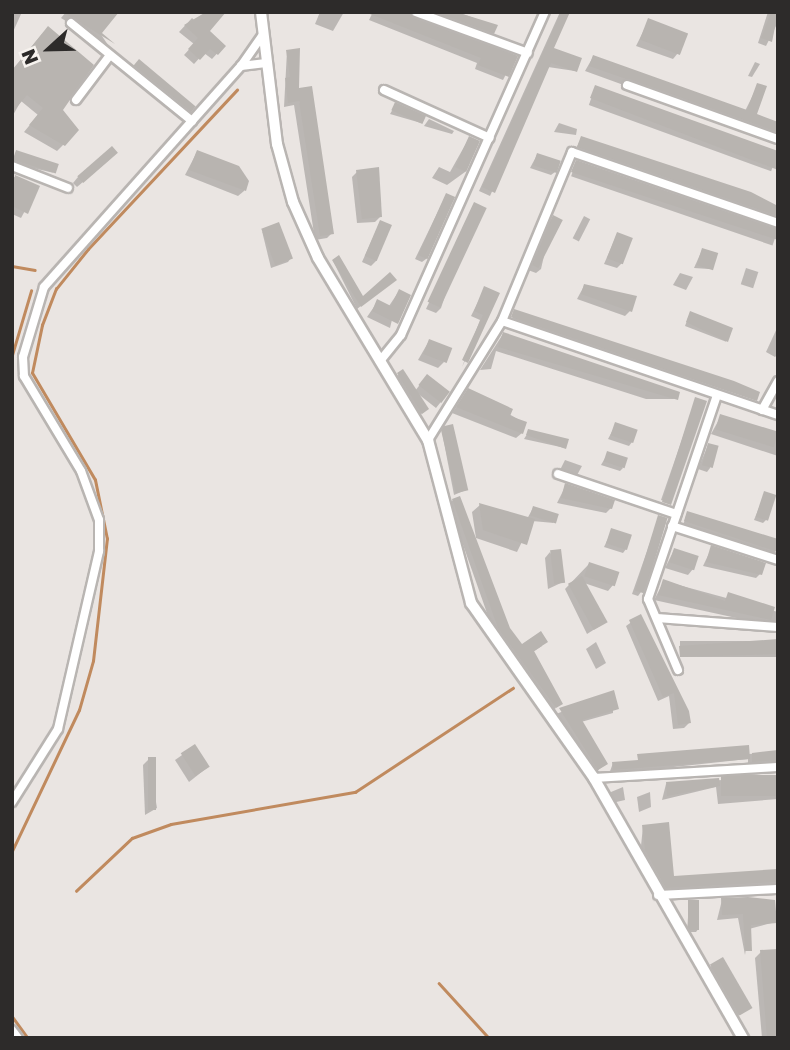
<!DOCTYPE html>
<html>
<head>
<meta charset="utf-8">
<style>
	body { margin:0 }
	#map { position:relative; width:790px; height:1050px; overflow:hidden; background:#eae5e2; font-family:"Golos Text",sans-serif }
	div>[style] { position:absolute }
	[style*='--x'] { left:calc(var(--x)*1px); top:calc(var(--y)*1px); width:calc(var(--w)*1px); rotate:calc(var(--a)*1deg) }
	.shadow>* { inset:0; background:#0003; transform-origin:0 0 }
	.stream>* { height:2.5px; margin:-1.25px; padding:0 1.25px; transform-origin:1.25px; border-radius:1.25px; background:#c08a5e }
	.building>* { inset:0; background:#b8b4b0; transform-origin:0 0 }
	.roads { filter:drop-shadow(2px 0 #b9b5b2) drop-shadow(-2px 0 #b9b5b2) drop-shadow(0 2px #b9b5b2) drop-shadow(0 -2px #b9b5b2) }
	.street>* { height:8px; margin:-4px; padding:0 4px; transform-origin:4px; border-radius:4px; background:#fff }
	.secondary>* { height:10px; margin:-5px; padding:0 5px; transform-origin:5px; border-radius:5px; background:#fff }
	span { translate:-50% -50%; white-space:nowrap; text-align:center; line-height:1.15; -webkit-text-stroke:6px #f7f3ef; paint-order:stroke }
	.frame { position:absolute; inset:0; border:14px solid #2d2b2a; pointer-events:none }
	.north { position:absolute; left:14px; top:14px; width:70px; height:70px; -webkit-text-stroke:5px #f7f3ef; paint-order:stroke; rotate:248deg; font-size:19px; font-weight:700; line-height:28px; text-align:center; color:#2d2b2a }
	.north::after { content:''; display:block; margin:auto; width:24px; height:32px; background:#2d2b2a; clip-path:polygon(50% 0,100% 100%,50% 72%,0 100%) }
</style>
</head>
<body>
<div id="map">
	<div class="shadow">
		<div style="clip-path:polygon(12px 12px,22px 12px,12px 34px)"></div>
		<div style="clip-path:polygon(66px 12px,100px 33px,110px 48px,61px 18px)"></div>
		<div style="clip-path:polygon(320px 12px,344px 12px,333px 31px,315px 24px)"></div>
		<div style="clip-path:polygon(373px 12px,412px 12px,409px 18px,515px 57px,503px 80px,475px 69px,477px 63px,369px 20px)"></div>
		<div style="clip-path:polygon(420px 12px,457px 12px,496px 26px,488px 37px)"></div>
		<div style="clip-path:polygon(560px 12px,568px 12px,552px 49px,575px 71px,548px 67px,490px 196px,479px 191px)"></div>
		<div style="clip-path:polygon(768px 12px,778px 12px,778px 22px,766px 46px,758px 43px)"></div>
		<div style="clip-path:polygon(192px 18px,224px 46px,212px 59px,204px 53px,194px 64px,184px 55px,194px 44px,179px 32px)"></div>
		<div style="clip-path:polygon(649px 20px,678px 53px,673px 59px,636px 46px)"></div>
		<div style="clip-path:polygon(42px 34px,61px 110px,63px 145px,57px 151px,24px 132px,38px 115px,21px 101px,12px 117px,12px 70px)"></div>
		<div style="clip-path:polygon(287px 51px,332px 233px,327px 238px,315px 240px,294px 105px,284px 107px)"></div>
		<div style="clip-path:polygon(593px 57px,745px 111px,758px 85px,755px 115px,778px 124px,778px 141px,585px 71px)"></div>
		<div style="left:139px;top:62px;width:70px;height:11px;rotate:39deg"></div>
		<div style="clip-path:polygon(755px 62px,760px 64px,752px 77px,748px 76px)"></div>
		<div style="left:595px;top:88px;width:194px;height:18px;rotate:20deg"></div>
		<div style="clip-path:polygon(396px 104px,424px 117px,421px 123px,390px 114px)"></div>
		<div style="clip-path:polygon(429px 119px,454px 131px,452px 134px,424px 126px)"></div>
		<div style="clip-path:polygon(559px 123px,577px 129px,576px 135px,554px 132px)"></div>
		<div style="clip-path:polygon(469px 138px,465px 172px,447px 185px,432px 178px,439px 167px,450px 172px)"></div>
		<div style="clip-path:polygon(581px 138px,778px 207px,778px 226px,575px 151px)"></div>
		<div style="clip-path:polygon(16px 152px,54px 173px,12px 163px)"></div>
		<div style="clip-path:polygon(197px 152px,248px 181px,244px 191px,238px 196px,185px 175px)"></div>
		<div style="clip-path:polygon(537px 155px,555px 172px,551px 175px,530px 168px)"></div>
		<div style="clip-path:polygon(110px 159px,77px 187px,73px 183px,78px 177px)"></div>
		<div style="left:576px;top:162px;width:213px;height:15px;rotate:19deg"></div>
		<div style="clip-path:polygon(357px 172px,380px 217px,375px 222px,357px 223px,352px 177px)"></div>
		<div style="clip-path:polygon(12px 176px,38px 187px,21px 218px,12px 214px)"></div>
		<div style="clip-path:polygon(446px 195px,426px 259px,422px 262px,415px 259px)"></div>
		<div style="clip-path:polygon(475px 205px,441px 308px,436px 313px,426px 309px)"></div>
		<div style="left:584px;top:216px;width:7px;height:25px;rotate:27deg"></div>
		<div style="clip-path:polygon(553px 217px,541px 269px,536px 273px,528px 270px)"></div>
		<div style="clip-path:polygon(380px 222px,377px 260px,371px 266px,362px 262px)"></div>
		<div style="clip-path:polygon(262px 231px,291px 258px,288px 262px,271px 268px)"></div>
		<div style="clip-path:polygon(617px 234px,623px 262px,617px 268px,604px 264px)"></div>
		<div style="clip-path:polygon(702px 250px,713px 266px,709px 269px,694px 268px)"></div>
		<div style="clip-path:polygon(333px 261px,363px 298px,391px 283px,357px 309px)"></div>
		<div style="left:746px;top:268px;width:13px;height:17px;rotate:18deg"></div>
		<div style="clip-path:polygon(680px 273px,693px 277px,686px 290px,673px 285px)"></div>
		<div style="clip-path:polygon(584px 286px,630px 311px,625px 316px,577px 299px)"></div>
		<div style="clip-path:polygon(485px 288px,498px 294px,462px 367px,480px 320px,471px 316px)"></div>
		<div style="clip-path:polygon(399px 291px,390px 328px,367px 317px,378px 301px,389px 306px)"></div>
		<div style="clip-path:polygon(515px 312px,756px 400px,511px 321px)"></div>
		<div style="left:690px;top:313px;width:44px;height:14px;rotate:21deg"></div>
		<div style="clip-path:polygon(778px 326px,778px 354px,775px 357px,766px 352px)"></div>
		<div style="clip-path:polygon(503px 334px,676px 399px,646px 399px,496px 351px,491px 369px,480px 370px)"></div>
		<div style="clip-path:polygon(429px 341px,444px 362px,438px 368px,418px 360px)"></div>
		<div style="clip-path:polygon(402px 372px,415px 391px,422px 382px,448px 393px,436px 408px,417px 393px,424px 412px,418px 416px,395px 378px)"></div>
		<div style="clip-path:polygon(468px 391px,525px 423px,522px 433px,516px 438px,452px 413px)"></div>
		<div style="clip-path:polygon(696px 399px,670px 503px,661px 500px)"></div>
		<div style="clip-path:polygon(721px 416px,778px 434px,778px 456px,711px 434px)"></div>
		<div style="clip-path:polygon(616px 424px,632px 442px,629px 446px,608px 439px)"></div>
		<div style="clip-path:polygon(452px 426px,466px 490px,454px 495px,442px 432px)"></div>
		<div style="clip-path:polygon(529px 431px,565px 448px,524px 439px)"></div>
		<div style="clip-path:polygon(708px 445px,710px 468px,707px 472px,698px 469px)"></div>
		<div style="clip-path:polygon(608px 453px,623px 468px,620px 471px,601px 465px)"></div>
		<div style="clip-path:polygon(565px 460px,582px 466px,576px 477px,559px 472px)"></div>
		<div style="clip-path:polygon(566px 485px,611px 508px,606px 513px,557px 503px)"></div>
		<div style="clip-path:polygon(765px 493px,766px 520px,763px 523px,754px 520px)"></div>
		<div style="clip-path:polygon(453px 500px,508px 629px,521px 646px,542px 646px,533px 652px,556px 708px,551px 711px,494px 633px,449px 505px)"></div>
		<div style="clip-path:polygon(480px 505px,527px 519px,533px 508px,554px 523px,532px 521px,517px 552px,476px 538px,472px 512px)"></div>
		<div style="left:687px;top:513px;width:96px;height:13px;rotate:18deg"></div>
		<div style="clip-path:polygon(659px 517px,641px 592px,638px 596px,632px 594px)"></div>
		<div style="clip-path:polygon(612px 530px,626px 549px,623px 553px,604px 547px)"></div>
		<div style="clip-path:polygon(712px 547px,760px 574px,756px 578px,703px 566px)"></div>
		<div style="clip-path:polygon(674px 550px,693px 569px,688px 575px,665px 568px)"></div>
		<div style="clip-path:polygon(550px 552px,563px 582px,548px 589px,545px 558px)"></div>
		<div style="clip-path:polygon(589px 564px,613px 585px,608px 591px,584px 583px,606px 622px,587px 634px,565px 589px)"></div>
		<div style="clip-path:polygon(664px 581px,778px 612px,778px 627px,654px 600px)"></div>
		<div style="clip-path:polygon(640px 616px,689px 723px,684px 728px,673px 729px,669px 696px,658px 701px,626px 626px)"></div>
		<div style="left:778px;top:641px;width:16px;height:98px;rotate:90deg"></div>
		<div style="clip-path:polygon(596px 642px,606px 663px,596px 669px,586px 649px)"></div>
		<div style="clip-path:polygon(613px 692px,613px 713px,581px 722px,606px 764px,594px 773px,556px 714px)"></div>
		<div style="clip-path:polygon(195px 746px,208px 767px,189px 782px,175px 760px)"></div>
		<div style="clip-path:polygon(778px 752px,778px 763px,748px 766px,748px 759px,609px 774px,613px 763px)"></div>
		<div style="clip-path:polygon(149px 759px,157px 808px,145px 815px,143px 765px)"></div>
		<div style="clip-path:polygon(778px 776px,778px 799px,718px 804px,716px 787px,662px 800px,666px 784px)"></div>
		<div style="clip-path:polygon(623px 787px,625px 800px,612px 803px,611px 792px)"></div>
		<div style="clip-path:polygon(650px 792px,651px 807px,639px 812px,637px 797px)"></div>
		<div style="clip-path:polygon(643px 826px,673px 878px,778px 870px,778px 888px,661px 893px,640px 856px)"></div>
		<div style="clip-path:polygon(722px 900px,775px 922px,749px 929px,745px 955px,738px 918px,717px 920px)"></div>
		<div style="clip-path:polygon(689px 902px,699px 928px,696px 932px,687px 932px)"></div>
		<div style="clip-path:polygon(761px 952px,778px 1038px,762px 1038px,755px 958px)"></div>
		<div style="clip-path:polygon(723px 959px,749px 1008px,734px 1018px,706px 970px)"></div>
	</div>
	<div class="stream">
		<div style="--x:12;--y:266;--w:23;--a:10"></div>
		<div style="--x:12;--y:355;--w:67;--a:-73.5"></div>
		<div style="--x:12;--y:851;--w:156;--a:-64.6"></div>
		<div style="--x:79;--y:710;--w:51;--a:-74.1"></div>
		<div style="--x:93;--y:661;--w:123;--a:-83.5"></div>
		<div style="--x:107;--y:539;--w:60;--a:-101.5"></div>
		<div style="--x:95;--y:480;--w:124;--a:-120.5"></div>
		<div style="--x:32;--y:373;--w:49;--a:-78.2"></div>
		<div style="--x:42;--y:325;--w:39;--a:-69"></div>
		<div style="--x:56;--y:289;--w:51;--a:-51.3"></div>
		<div style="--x:88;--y:249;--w:218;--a:-46.9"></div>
		<div style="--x:76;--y:891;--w:77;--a:-43.4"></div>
		<div style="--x:132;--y:838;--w:41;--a:-19.7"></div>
		<div style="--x:171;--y:824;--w:187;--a:-9.9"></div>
		<div style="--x:355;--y:792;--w:189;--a:-33.4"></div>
		<div style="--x:439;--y:983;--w:74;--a:47.7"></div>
		<div style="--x:12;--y:1016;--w:27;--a:54"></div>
	</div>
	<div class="building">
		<div style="clip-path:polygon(63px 12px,119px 12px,102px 33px,115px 44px)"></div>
		<div style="clip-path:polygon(206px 12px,226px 12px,210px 31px,226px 46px,218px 55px,210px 49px,200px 60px,188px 49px,198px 38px,184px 25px)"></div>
		<div style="clip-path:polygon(365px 12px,410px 12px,518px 56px,509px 77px,478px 65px,481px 58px)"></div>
		<div style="clip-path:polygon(436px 12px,456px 12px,498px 25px,494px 34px)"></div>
		<div style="clip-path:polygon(561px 12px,570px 12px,554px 48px,582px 58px,577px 72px,551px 63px,495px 193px,482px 187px)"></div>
		<div style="clip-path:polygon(771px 12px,778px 12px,772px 42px,761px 38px)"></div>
		<div style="left:648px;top:18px;width:43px;height:23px;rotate:21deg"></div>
		<div style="clip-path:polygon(48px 26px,94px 65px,63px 110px,79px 130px,65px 146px,29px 125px,43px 108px,27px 95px,12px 113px,12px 71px)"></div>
		<div style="clip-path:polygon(300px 48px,299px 88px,312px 86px,334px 234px,320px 236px,299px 101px,288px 103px,285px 78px,290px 77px,286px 50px)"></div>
		<div style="clip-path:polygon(593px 55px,747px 110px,757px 83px,767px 86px,757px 114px,778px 122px,778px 132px,589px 66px)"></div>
		<div style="left:139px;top:59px;width:74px;height:9px;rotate:40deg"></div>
		<div style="clip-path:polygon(595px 85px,778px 151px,778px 170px,590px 98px)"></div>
		<div style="left:395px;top:102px;width:34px;height:9px;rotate:24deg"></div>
		<div style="left:469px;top:136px;width:12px;height:34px;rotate:24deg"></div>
		<div style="clip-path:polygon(581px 136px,751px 192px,778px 206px,778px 216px,577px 147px)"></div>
		<div style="left:112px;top:146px;width:9px;height:46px;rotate:49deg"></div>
		<div style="left:16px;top:150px;width:45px;height:10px;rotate:18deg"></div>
		<div style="clip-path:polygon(197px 150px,239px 166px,249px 181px,246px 191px,189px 170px)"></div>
		<div style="left:537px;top:153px;width:25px;height:13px;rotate:18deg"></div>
		<div style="clip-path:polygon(576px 160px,778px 229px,778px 240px,571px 172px)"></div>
		<div style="clip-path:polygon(379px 167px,382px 217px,362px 219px,356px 170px)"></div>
		<div style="clip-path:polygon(15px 175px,40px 186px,28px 214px,12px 206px)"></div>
		<div style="left:446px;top:193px;width:10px;height:68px;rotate:24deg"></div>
		<div style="left:474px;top:202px;width:14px;height:110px;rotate:25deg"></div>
		<div style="left:553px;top:215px;width:11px;height:54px;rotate:27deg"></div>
		<div style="left:380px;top:220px;width:13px;height:39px;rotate:23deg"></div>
		<div style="left:279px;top:222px;width:39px;height:19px;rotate:69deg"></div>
		<div style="left:617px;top:232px;width:17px;height:28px;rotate:21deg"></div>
		<div style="left:702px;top:248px;width:17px;height:18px;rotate:17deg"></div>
		<div style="clip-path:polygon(339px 255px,363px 296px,390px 272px,397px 280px,361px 307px,332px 260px)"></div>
		<div style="clip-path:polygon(584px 284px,637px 296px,632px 312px,581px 294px)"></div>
		<div style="clip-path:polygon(484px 286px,500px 293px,468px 363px,462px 360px,483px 315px,474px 311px)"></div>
		<div style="clip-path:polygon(399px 289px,411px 295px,398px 324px,372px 311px,377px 299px,391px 306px)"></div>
		<div style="clip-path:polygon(514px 309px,734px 381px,760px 392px,757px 401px,511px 317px)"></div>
		<div style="clip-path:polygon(690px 311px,733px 328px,728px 342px,686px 322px)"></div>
		<div style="clip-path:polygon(503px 332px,680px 392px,678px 400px,498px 347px)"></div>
		<div style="left:429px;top:339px;width:25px;height:16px;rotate:21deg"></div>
		<div style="clip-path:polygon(403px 369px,429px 409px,422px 414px,397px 373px)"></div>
		<div style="left:427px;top:374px;width:29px;height:14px;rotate:38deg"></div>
		<div style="clip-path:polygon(468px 388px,513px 409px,510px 416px,527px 422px,523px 434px,456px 407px)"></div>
		<div style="clip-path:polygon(695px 397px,707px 401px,671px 505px,662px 502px)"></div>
		<div style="left:720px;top:414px;width:61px;height:16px;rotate:17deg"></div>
		<div style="left:615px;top:422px;width:24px;height:14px;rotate:19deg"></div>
		<div style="left:453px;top:424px;width:68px;height:13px;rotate:77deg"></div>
		<div style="clip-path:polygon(528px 429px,569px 439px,566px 449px,526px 435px)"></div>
		<div style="left:708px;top:443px;width:11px;height:23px;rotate:15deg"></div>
		<div style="left:607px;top:451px;width:22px;height:11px;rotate:18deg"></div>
		<div style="clip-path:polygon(565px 483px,615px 500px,612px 509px,561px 498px)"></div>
		<div style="left:764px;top:491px;width:13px;height:27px;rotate:18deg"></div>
		<div style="clip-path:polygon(460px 496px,510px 628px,522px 644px,541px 631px,548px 642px,534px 651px,563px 704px,556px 708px,498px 628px,452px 499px)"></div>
		<div style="clip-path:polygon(479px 503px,535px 519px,527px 545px,483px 530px)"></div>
		<div style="left:533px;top:506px;width:27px;height:10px;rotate:17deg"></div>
		<div style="clip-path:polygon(687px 511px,778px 539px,778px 552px,684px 521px)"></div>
		<div style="left:658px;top:515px;width:10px;height:79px;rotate:17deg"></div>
		<div style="left:611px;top:528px;width:22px;height:16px;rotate:18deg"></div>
		<div style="clip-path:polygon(711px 545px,766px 563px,762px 575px,706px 562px)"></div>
		<div style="left:674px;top:548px;width:26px;height:15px;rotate:18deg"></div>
		<div style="left:561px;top:549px;width:34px;height:11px;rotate:83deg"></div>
		<div style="left:589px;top:562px;width:32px;height:15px;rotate:18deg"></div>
		<div style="left:582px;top:576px;width:53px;height:16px;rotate:61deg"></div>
		<div style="clip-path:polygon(663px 579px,725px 601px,728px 592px,775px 607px,771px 620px,658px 595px)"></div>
		<div style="clip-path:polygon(641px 614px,689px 711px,691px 723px,678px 725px,674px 693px,663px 697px,629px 620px)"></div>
		<div style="clip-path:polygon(778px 639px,778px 654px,680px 657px,679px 646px)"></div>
		<div style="clip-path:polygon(614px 690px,619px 709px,582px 720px,608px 764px,598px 770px,559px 708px)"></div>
		<div style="left:195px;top:744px;width:27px;height:17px;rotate:57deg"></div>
		<div style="clip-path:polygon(749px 745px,750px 759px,613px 770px,612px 762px,638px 760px,637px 754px)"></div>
		<div style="clip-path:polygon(778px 750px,778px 760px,752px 762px,752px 753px)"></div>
		<div style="left:148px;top:757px;width:8px;height:53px"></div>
		<div style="left:778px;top:775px;width:21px;height:57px;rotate:90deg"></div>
		<div style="clip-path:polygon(719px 778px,720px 786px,667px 796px,666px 782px)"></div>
		<div style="clip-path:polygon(669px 822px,674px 876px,778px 869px,778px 882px,666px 888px,645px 850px,642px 825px)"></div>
		<div style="clip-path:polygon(748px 897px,775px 900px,777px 923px,751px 925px,752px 951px,745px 951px,743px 914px,722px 915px,721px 898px)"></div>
		<div style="left:688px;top:900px;width:11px;height:30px"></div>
		<div style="clip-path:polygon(778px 949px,778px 1038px,767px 1038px,760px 950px)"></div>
		<div style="left:723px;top:957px;width:59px;height:15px;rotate:60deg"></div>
	</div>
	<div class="roads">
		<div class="street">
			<div style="--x:416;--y:12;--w:119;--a:20.1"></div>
			<div style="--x:71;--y:23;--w:156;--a:39"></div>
			<div style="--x:241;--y:66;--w:25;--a:-7"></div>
			<div style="--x:627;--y:85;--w:160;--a:19.7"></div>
			<div style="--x:384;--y:90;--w:116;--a:24.4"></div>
			<div style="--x:76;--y:100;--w:56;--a:-52.9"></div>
			<div style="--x:12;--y:166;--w:60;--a:21.4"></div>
			<div style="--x:502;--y:321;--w:292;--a:18.8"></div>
			<div style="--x:380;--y:361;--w:33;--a:-51"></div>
			<div style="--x:401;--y:335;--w:354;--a:-66"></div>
			<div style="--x:762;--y:410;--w:33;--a:-61"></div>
			<div style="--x:428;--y:440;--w:140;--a:-58.1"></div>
			<div style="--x:502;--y:321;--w:183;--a:-67.5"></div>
			<div style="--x:572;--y:152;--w:218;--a:19"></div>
			<div style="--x:558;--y:474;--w:125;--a:18.7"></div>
			<div style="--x:672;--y:526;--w:111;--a:17.8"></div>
			<div style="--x:657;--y:618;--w:121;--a:4.3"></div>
			<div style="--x:678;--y:670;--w:77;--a:-112.9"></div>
			<div style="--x:648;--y:599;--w:215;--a:-71.3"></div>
			<div style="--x:594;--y:778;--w:184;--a:-3.4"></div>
			<div style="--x:12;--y:802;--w:86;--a:-57.8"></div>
			<div style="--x:58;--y:729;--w:183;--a:-77"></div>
			<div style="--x:99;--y:551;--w:31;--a:-90"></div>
			<div style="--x:99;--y:520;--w:52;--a:-110.2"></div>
			<div style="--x:81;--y:471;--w:111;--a:-121"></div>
			<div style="--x:24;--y:376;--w:19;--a:-93"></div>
			<div style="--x:23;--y:357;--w:73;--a:-73.3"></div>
			<div style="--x:44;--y:287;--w:296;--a:-48.3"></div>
			<div style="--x:241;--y:66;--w:40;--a:-55.1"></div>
			<div style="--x:658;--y:895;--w:120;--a:-2.9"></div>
			<div style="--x:12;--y:1030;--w:10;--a:53"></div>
		</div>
		<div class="secondary">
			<div style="--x:261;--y:12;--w:133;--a:83.1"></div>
			<div style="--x:277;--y:144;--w:60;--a:74.6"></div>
			<div style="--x:293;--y:202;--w:61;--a:65.9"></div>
			<div style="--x:318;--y:258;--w:213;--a:58.9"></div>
			<div style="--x:428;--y:440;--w:169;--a:75.2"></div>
			<div style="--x:471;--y:603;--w:214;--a:54.9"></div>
			<div style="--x:594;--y:778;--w:300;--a:60.2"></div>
		</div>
	</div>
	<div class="frame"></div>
	<div class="north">N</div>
</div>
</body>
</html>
